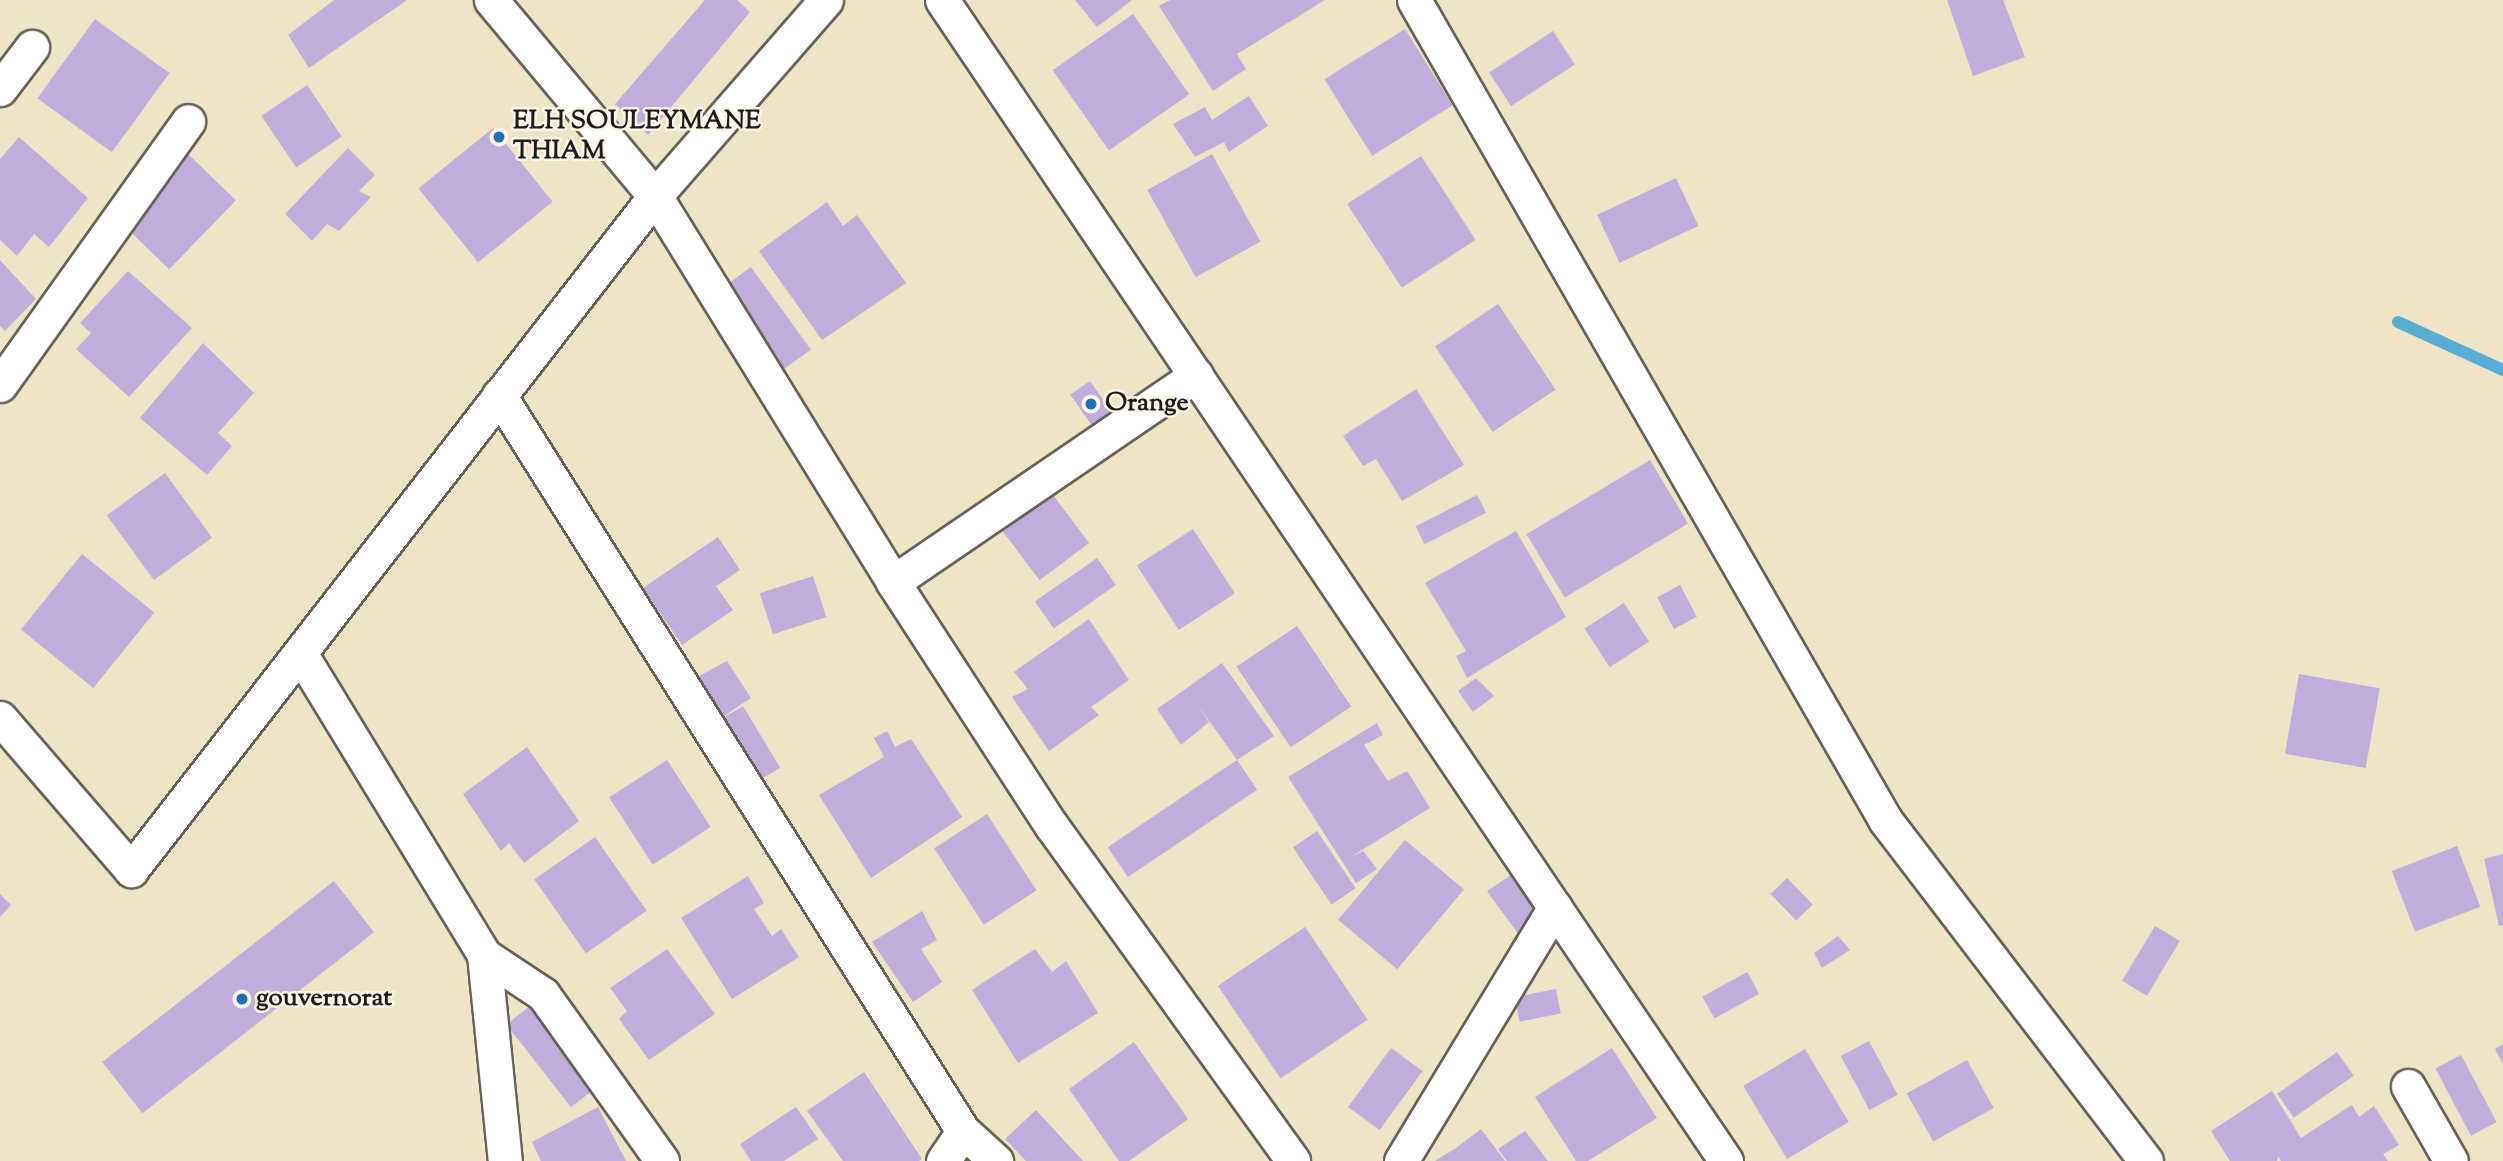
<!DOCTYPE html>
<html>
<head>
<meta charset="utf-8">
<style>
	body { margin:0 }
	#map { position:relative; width:2503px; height:1161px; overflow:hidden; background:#efe4c5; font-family:"Sorts Mill Goudy",serif }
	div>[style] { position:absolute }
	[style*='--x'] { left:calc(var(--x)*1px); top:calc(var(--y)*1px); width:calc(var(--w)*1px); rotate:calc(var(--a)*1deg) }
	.stream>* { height:12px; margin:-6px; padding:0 6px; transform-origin:6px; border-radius:6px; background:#58add4 }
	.building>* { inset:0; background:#c2acdc; transform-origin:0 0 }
	.roads { filter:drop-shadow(2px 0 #666257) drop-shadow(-2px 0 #666257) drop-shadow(0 2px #666257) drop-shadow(0 -2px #666257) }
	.street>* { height:33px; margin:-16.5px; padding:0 16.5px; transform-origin:16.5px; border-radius:16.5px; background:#fff }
	.dots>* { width:19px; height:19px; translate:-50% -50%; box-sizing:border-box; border:4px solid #fcf5e5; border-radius:50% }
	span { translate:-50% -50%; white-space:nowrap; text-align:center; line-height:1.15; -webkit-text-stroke:5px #fcf5e5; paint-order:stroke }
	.poi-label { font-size:26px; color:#1c1c1c; font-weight:700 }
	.left { translate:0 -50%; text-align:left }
</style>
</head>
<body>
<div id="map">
	<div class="stream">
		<div style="--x:2398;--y:322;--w:115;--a:24.6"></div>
	</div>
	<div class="building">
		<div style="clip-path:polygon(334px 0,407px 0,309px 68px,288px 35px)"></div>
		<div style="clip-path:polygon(705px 0,737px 0,750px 12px,648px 135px,615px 104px)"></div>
		<div style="clip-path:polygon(1075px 0,1132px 0,1097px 27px)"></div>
		<div style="clip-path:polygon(1170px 0,1325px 0,1237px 54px,1246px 69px,1213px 91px,1159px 6px)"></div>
		<div style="clip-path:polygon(1947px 0,2003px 0,2025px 57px,1973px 76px)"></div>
		<div style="left:1133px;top:14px;width:98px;height:98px;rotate:55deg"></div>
		<div style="left:95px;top:19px;width:92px;height:98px;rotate:36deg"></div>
		<div style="left:1405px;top:29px;width:90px;height:95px;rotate:58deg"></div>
		<div style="left:1553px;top:31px;width:40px;height:76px;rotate:57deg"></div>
		<div style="left:307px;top:85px;width:62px;height:55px;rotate:56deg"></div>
		<div style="clip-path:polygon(1249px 96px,1268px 126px,1229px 152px,1224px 142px,1195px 157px,1173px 124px,1205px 107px,1212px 120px)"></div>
		<div style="left:493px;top:128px;width:95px;height:96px;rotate:51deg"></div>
		<div style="clip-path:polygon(19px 137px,88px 198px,49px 247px,34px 234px,17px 256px,0 240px,0 159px)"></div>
		<div style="clip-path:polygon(348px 148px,375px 175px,359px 191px,371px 197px,339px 231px,327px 224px,312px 241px,285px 214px)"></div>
		<div style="left:187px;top:153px;width:68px;height:96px;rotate:44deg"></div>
		<div style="left:1212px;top:154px;width:100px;height:74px;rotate:61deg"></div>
		<div style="left:1421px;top:156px;width:100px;height:88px;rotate:57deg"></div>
		<div style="left:1676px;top:178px;width:53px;height:87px;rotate:65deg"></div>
		<div style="clip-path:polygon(827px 202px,843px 226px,857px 215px,906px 283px,822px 340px,759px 251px)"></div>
		<div style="clip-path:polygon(0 260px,36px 299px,5px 331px,0 326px)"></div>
		<div style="left:751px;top:267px;width:102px;height:37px;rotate:54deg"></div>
		<div style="clip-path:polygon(128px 271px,192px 328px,129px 397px,76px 349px,91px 333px,80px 323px)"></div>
		<div style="left:1498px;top:304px;width:103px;height:76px;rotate:56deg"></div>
		<div style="clip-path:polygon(203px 343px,254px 393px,218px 433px,232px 446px,207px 475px,140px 418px)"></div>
		<div style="left:1090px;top:381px;width:39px;height:24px;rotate:55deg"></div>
		<div style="clip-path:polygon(1416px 389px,1464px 465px,1402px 501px,1376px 459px,1363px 466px,1343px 436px)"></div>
		<div style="left:1650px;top:460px;width:74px;height:144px;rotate:59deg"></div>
		<div style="left:165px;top:473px;width:80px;height:72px;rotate:54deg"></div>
		<div style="left:1047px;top:487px;width:70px;height:62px;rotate:53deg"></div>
		<div style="left:1477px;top:495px;width:20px;height:69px;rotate:63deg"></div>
		<div style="left:1193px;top:529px;width:77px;height:67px;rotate:57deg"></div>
		<div style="clip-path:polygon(1516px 531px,1566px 617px,1467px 678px,1456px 656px,1466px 651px,1425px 583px)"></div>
		<div style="clip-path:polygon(718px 537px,740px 570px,716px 586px,733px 610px,682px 645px,643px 588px)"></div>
		<div style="left:82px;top:554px;width:93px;height:97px;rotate:39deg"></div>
		<div style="left:1097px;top:558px;width:33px;height:76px;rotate:55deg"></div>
		<div style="left:813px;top:576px;width:43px;height:56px;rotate:72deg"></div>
		<div style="left:1680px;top:585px;width:36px;height:26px;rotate:62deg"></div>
		<div style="left:1624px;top:603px;width:46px;height:47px;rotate:57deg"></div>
		<div style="clip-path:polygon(1089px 619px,1129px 680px,1091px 707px,1099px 715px,1049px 751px,1012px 697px,1028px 689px,1014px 672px)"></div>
		<div style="left:1297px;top:626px;width:97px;height:73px;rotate:56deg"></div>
		<div style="clip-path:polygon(727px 661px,751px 698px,721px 718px,699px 676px)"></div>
		<div style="clip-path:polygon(1222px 663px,1274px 736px,1237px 760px,1198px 705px,1209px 722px,1181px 745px,1157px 709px)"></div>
		<div style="left:2299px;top:674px;width:82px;height:81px;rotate:10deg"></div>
		<div style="clip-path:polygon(1476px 678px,1494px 696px,1473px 712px,1458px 691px)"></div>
		<div style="left:743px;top:706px;width:72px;height:22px;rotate:59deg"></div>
		<div style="clip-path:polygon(1377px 723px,1383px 735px,1364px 745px,1388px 781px,1407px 771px,1430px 808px,1349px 858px,1363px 851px,1377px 869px,1356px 883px,1288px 777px)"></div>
		<div style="clip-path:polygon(887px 731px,895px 747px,911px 739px,962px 817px,871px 878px,819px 795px,884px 757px,874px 738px)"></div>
		<div style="clip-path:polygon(527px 747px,579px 821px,524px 863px,509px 843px,501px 851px,463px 794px)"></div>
		<div style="left:667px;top:760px;width:80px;height:69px;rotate:57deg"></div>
		<div style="left:1237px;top:760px;width:36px;height:156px;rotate:56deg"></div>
		<div style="left:987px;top:814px;width:91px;height:63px;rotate:57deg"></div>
		<div style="left:1317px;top:831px;width:69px;height:29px;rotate:56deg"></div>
		<div style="left:595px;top:837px;width:90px;height:74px;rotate:55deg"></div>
		<div style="left:1405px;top:840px;width:77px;height:104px;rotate:40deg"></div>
		<div style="left:2457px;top:846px;width:65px;height:70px;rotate:69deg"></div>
		<div style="clip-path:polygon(2503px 854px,2503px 925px,2499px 926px,2484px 859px)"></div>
		<div style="clip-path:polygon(1514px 873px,1542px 918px,1519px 935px,1487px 891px)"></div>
		<div style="clip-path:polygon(748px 876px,764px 903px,754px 909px,772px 936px,781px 929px,799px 957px,732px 999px,681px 918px)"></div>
		<div style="left:1787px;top:878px;width:37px;height:23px;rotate:46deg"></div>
		<div style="left:334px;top:881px;width:65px;height:294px;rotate:52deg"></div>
		<div style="clip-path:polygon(0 894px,11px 905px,0 917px)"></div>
		<div style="clip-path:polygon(922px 911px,937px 940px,921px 949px,942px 982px,913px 1002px,872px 942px)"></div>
		<div style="left:2155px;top:926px;width:29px;height:64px;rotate:31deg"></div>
		<div style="left:1305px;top:927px;width:112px;height:105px;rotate:56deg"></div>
		<div style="clip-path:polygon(1838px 936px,1850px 950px,1822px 968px,1814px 953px)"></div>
		<div style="clip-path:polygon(667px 949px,715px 1014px,649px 1060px,619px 1019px,627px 1011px,610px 988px)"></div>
		<div style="clip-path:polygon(1035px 949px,1052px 972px,1066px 961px,1098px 1013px,1018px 1063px,972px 990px)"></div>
		<div style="left:1747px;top:972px;width:25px;height:51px;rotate:61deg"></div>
		<div style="left:1556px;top:989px;width:25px;height:42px;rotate:79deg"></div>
		<div style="left:530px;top:1006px;width:105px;height:30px;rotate:52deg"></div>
		<div style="left:1869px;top:1041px;width:61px;height:32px;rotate:62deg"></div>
		<div style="clip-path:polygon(1134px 1042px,1188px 1119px,1129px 1161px,1119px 1161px,1069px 1089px)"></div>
		<div style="clip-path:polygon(2503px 1044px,2503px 1064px,2495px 1049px)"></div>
		<div style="left:1391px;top:1048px;width:39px;height:73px;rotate:36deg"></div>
		<div style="clip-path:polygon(1612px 1048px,1657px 1118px,1588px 1161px,1576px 1161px,1535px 1097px)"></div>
		<div style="left:1805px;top:1049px;width:85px;height:72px;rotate:59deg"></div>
		<div style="left:2337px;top:1052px;width:29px;height:73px;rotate:55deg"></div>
		<div style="left:2461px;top:1055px;width:76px;height:29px;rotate:62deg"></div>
		<div style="left:1967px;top:1060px;width:55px;height:69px;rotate:61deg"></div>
		<div style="clip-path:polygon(864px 1072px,922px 1159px,919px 1161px,843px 1161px,807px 1111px)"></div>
		<div style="clip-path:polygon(2272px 1091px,2301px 1138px,2352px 1105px,2359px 1117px,2374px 1106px,2399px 1145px,2383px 1154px,2388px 1161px,2281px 1161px,2278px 1156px,2277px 1161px,2230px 1161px,2211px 1131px)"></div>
		<div style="clip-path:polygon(598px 1107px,626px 1161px,541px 1161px,532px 1142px)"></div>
		<div style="clip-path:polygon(796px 1107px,818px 1139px,784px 1161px,751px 1161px,740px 1144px)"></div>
		<div style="clip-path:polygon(1036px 1110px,1083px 1161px,1026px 1161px,1005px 1139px)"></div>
		<div style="clip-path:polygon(1481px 1129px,1505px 1161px,1435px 1161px,1456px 1148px)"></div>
		<div style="clip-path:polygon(1525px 1131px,1548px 1161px,1507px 1161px,1498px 1149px)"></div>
	</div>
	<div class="roads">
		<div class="street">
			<div style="--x:491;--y:0;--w:256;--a:50.1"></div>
			<div style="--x:655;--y:196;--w:453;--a:58.3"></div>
			<div style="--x:893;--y:582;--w:290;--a:57"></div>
			<div style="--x:1051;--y:825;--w:414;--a:54.2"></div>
			<div style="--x:942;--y:0;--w:1401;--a:55.97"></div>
			<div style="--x:1414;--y:0;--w:947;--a:60.11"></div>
			<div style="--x:1886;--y:821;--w:428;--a:52.6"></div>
			<div style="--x:0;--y:89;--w:53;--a:-52.7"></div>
			<div style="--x:0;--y:385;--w:324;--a:-54.5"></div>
			<div style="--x:499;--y:395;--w:870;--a:57.77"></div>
			<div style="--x:963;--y:1131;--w:45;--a:42.3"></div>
			<div style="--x:893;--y:582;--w:367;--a:-34.3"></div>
			<div style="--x:300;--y:653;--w:354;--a:58.6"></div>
			<div style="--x:484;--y:955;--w:207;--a:84.2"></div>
			<div style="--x:0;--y:718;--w:201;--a:49.2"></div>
			<div style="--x:131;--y:870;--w:854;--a:-52.14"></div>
			<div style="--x:655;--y:196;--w:260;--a:-48.9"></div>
			<div style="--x:484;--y:955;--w:71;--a:33.5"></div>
			<div style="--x:543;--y:994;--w:205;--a:54.5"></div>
			<div style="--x:2408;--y:1086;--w:86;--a:60.2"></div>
			<div style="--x:943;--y:1161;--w:36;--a:-56"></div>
			<div style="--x:1401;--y:1161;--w:297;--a:-58.8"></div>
		</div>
	</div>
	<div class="dots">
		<div style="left:499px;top:137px;background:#1f6fb2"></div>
		<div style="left:1091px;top:404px;background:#1f6fb2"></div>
		<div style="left:242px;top:999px;background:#1f6fb2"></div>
	</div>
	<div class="poi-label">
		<span class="left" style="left:513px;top:137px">ELH SOULEYMANE<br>THIAM</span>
		<span class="left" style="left:1105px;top:404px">Orange</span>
		<span class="left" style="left:256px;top:999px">gouvernorat</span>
	</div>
</div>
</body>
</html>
